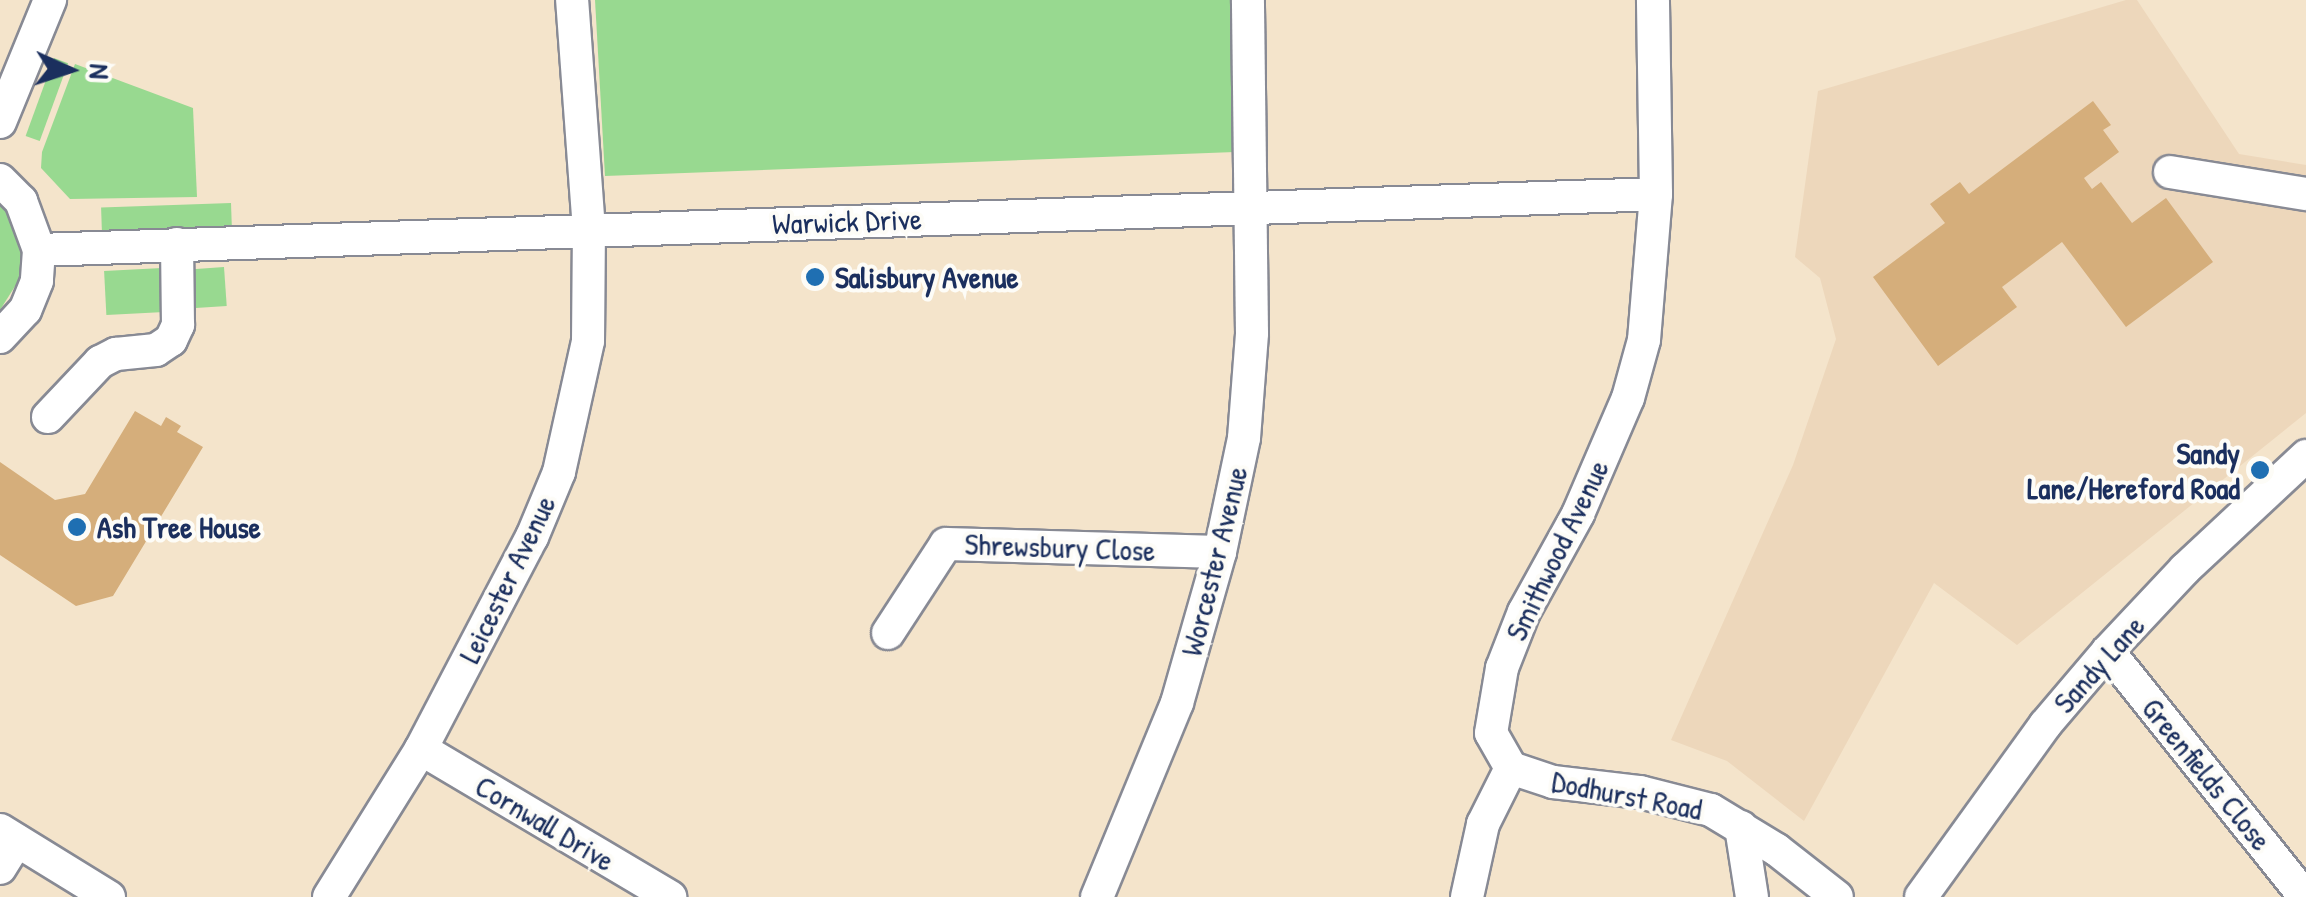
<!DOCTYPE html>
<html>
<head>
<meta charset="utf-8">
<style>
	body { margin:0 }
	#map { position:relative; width:2306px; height:897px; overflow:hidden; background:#f4e4cb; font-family:"Patrick Hand",sans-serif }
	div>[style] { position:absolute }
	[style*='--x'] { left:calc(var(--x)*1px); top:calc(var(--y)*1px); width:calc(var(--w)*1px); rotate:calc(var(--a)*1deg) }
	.built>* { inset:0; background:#edd7bb }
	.green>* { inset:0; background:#98d990; transform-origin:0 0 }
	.building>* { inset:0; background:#d5ae7b }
	.roads { filter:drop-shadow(2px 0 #888a94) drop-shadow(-2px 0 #888a94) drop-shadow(0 2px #888a94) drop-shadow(0 -2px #888a94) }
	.minor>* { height:32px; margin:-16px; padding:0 16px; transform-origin:16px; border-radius:16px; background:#fff }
	.dots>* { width:28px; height:28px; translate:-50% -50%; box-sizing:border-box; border:5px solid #fdfcf7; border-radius:50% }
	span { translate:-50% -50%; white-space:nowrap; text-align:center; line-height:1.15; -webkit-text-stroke:8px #fdfcf7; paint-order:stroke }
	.street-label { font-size:30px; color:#1b2f5e }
	.poi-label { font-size:30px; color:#1b2f5e; font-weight:700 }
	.left { translate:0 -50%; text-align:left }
	.right { translate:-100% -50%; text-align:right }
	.north { position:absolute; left:20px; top:20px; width:100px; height:100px; -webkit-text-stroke:8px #fdfcf7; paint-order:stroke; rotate:93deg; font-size:28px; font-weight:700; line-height:40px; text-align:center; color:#1b2f5e }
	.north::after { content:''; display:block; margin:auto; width:35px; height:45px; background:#1b2f5e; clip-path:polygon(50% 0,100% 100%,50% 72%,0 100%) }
</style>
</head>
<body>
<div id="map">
	<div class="built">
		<div style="clip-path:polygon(2126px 0,2137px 0,2239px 154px,2306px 165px,2306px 413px,2017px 645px,1934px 583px,1804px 821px,1727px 761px,1671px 740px,1793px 465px,1836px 339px,1820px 278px,1795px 257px,1818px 91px)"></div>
	</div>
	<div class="green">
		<div style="clip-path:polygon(595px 0,1236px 0,1235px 152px,605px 176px)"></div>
		<div style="left:54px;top:58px;width:15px;height:83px;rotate:20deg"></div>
		<div style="clip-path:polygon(75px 64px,193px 108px,197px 197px,70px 199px,41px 168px,42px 152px)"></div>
		<div style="clip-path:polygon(0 200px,16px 225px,22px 252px,19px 280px,0 310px)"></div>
		<div style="left:231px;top:203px;width:28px;height:130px;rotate:88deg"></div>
		<div style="left:224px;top:267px;width:39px;height:35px;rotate:86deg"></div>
		<div style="left:162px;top:268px;width:44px;height:58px;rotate:87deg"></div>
	</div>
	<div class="building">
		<div style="clip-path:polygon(2093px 101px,2111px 125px,2103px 130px,2119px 152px,2084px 178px,2092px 189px,2101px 182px,2132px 223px,2166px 198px,2213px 262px,2126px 327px,2062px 242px,2002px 287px,2017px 307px,1938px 366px,1873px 277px,1945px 223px,1930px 204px,1960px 182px,1969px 194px)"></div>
		<div style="clip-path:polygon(135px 411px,161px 426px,166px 417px,181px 426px,177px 432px,203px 447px,113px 596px,76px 606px,0 555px,0 462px,55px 500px,85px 494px)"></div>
	</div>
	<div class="roads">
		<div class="minor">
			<div style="--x:0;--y:122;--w:132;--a:-67.7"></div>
			<div style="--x:2170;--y:172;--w:138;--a:9.2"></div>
			<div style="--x:0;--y:180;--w:30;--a:45"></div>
			<div style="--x:21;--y:201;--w:52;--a:69.8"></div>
			<div style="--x:39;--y:250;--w:31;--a:94"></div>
			<div style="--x:37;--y:281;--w:31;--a:112"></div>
			<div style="--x:25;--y:310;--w:37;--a:133"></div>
			<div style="--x:39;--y:250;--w:1618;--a:-1.98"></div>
			<div style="--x:48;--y:417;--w:76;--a:-46.6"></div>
			<div style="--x:100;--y:362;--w:18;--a:-27"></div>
			<div style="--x:116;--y:354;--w:40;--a:-5.7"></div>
			<div style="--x:156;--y:350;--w:18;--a:-34"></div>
			<div style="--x:171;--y:340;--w:17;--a:-65"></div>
			<div style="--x:178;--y:325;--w:81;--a:-90.7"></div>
			<div style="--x:888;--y:633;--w:106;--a:-56.9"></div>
			<div style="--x:946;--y:544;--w:274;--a:1.7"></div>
			<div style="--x:2108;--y:651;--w:315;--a:51.3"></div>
			<div style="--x:421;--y:749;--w:290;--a:30.7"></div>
			<div style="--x:1511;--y:768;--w:40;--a:-119.7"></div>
			<div style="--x:1491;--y:733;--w:66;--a:-80.4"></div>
			<div style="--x:1502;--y:668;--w:60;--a:-68.6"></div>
			<div style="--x:1524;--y:612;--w:112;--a:-61.1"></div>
			<div style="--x:1578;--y:514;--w:126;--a:-66.7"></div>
			<div style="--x:1628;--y:398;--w:60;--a:-74.6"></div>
			<div style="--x:1644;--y:340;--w:146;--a:-85.3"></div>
			<div style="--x:1656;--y:194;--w:194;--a:-90.9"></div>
			<div style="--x:1511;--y:768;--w:44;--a:18.4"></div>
			<div style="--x:1553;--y:782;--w:88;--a:6.6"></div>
			<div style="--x:1640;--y:792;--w:73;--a:14.2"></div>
			<div style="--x:1711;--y:810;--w:77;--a:31.2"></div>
			<div style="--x:1777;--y:850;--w:76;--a:38.1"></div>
			<div style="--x:1741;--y:827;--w:71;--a:81.1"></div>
			<div style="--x:0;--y:830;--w:128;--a:31.6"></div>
			<div style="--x:0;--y:868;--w:32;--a:-58"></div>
			<div style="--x:329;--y:897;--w:174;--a:-58.1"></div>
			<div style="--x:421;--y:749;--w:239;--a:-62.4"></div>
			<div style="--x:532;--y:537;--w:70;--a:-67.4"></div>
			<div style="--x:559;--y:472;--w:134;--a:-77.5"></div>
			<div style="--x:588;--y:341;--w:111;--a:-89.5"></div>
			<div style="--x:589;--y:230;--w:231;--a:-94.2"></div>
			<div style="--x:1097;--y:897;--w:210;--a:-67.6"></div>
			<div style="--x:1177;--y:703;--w:157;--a:-74.1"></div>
			<div style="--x:1220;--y:552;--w:116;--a:-78.1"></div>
			<div style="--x:1244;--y:438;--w:105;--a:-85.6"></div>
			<div style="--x:1252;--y:333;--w:333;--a:-90.7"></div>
			<div style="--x:1467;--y:897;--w:75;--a:-77.6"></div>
			<div style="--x:1483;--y:824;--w:63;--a:-63.4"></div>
			<div style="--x:1921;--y:897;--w:212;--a:-54.2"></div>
			<div style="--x:2045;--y:725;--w:97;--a:-49.6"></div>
			<div style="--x:2108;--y:651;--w:112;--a:-46.8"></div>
			<div style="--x:2185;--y:569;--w:166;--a:-43"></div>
		</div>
	</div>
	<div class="dots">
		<div style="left:815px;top:277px;background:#1f6fb2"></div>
		<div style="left:2260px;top:470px;background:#1f6fb2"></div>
		<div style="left:77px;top:527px;background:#1f6fb2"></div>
	</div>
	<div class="street-label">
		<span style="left:847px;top:221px;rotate:-2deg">Warwick Drive</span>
		<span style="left:1060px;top:547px;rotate:2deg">Shrewsbury Close</span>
		<span style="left:1557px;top:550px;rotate:-64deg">Smithwood Avenue</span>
		<span style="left:1214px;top:561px;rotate:-76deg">Worcester Avenue</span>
		<span style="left:507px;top:579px;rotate:-64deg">Leicester Avenue</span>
		<span style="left:2099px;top:664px;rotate:-48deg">Sandy Lane</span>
		<span style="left:2207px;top:774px;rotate:51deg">Greenfields Close</span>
		<span style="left:1627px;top:795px;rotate:11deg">Dodhurst Road</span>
		<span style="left:545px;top:823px;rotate:31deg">Cornwall Drive</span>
	</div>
	<div class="poi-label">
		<span class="left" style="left:835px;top:277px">Salisbury Avenue</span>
		<span class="right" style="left:2240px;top:470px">Sandy<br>Lane/Hereford Road</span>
		<span class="left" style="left:97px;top:527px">Ash Tree House</span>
	</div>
	<div class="north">N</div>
</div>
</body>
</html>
